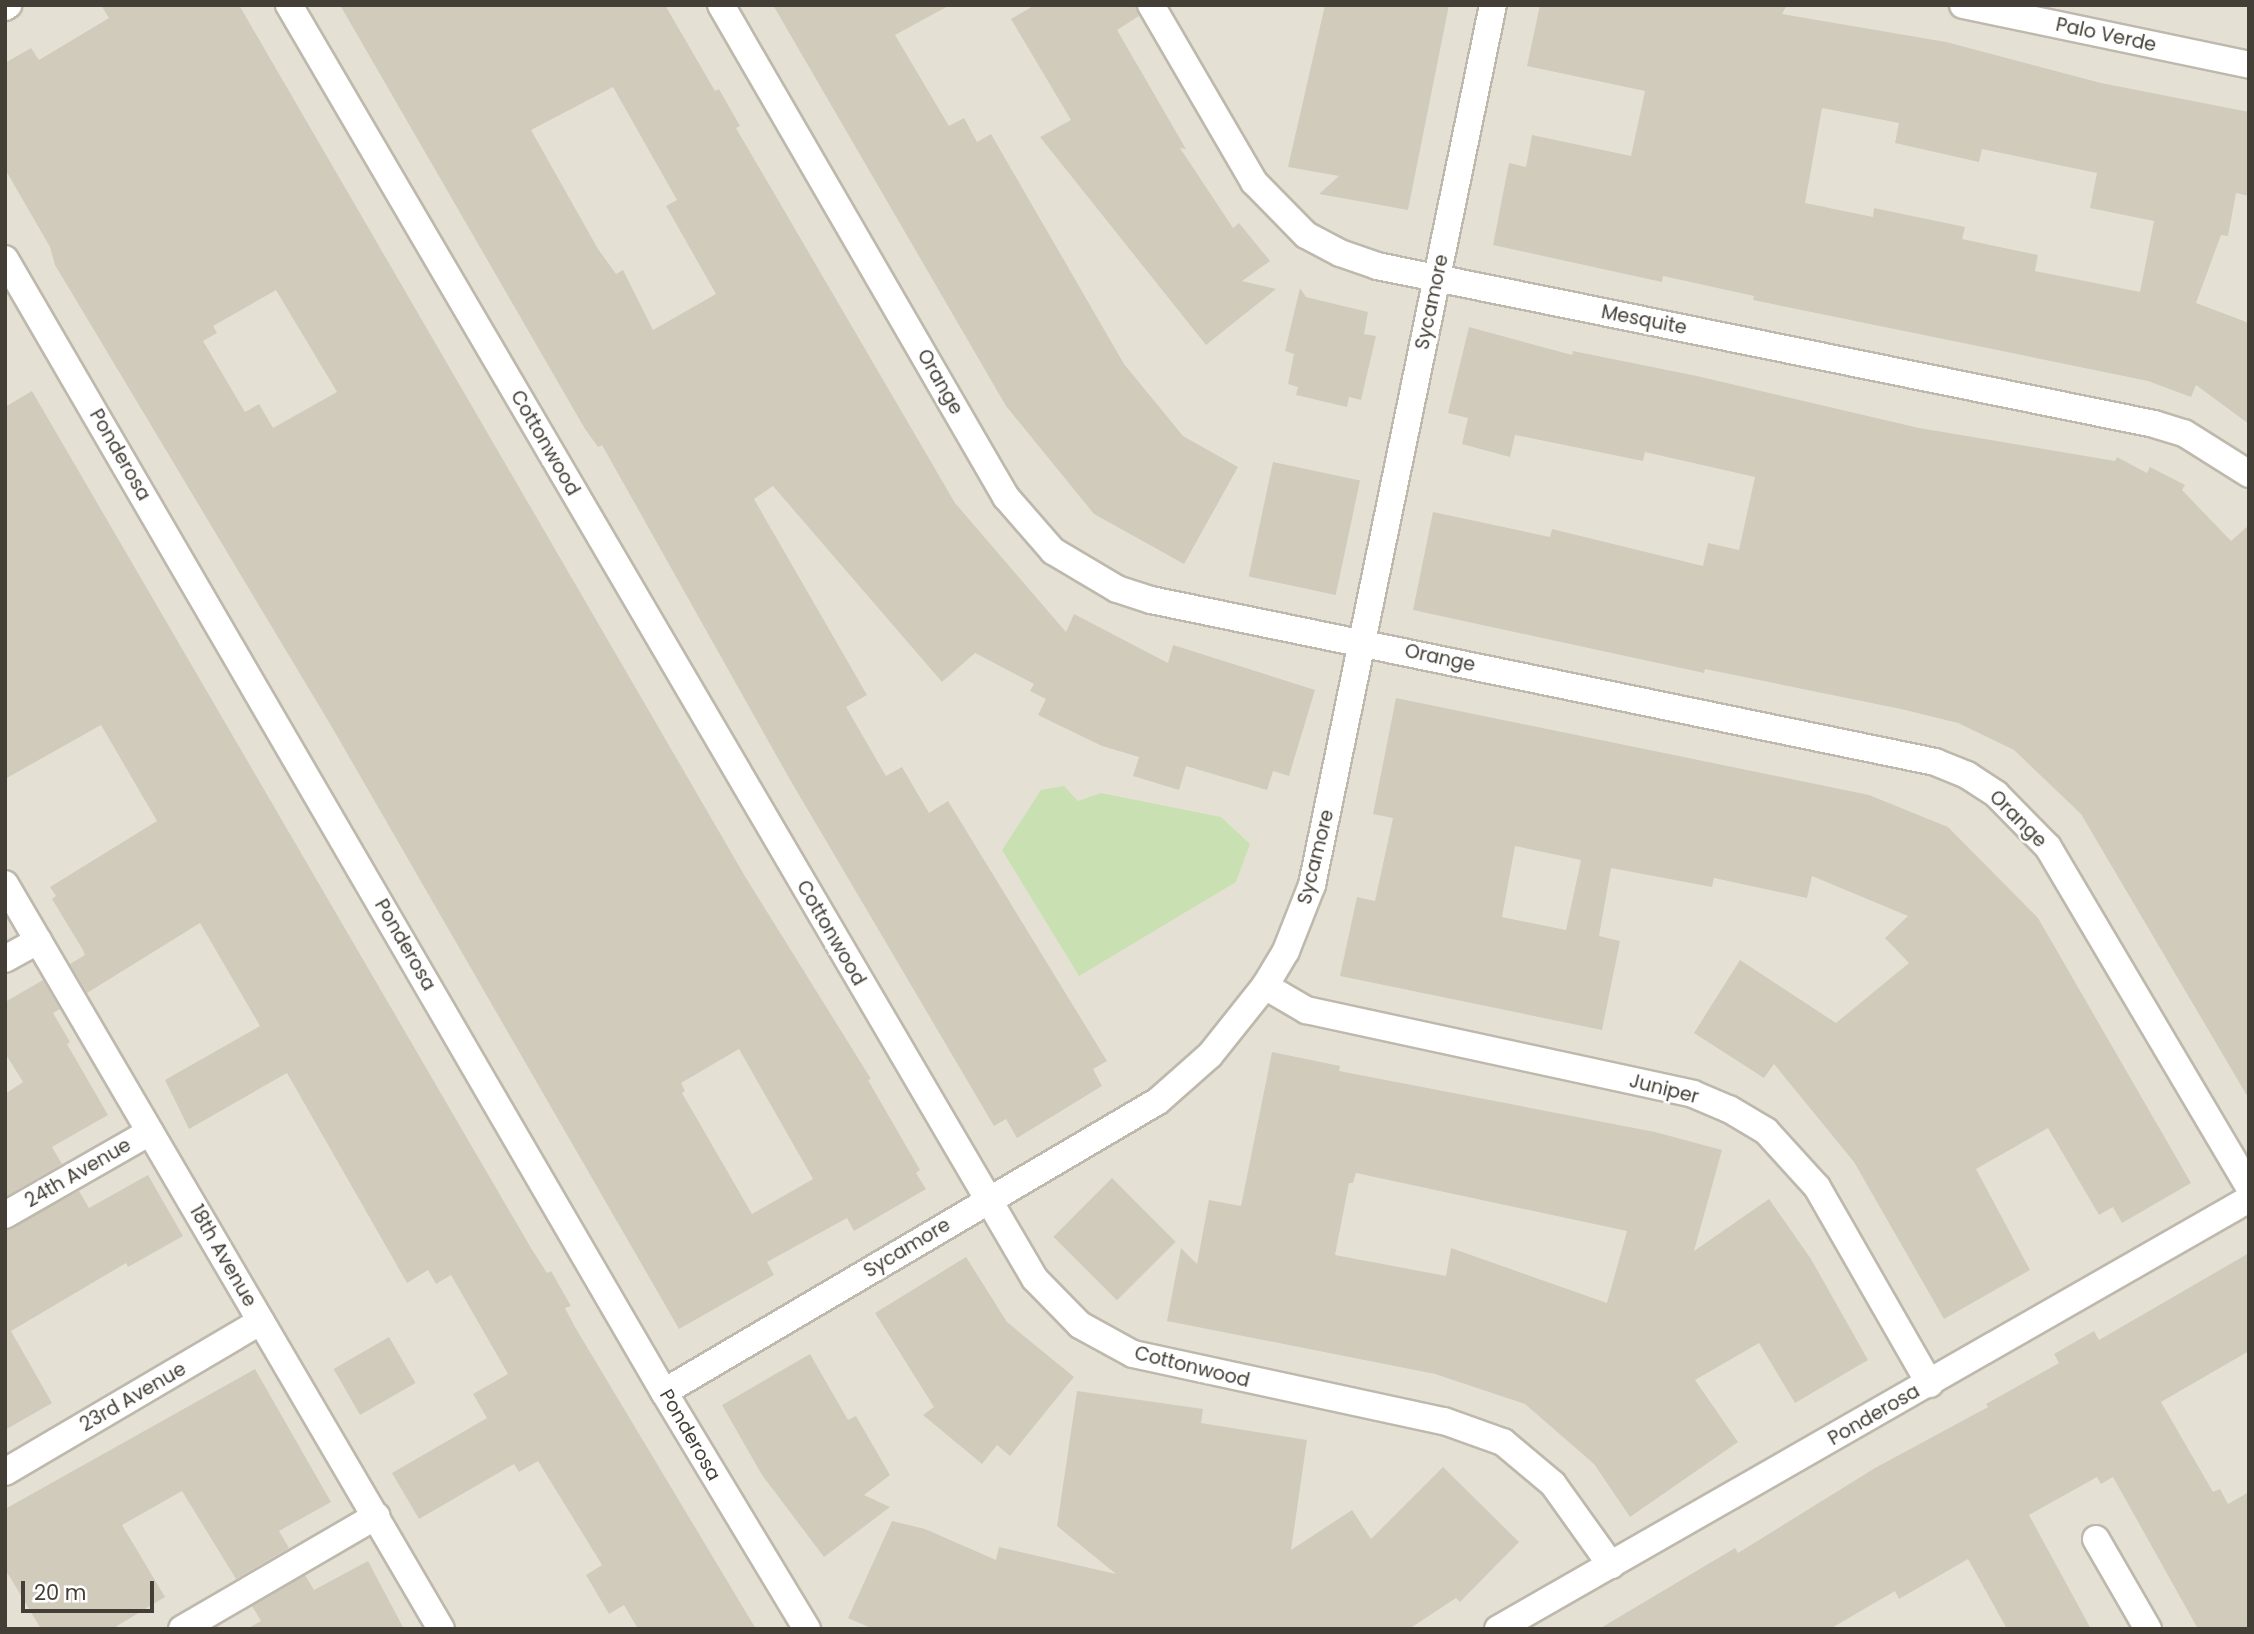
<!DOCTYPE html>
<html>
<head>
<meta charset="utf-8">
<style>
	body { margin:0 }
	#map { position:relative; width:2254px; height:1634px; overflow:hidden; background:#f1eee6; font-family:Poppins,sans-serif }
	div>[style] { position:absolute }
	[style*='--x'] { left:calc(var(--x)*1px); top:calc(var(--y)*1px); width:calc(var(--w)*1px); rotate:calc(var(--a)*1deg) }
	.residential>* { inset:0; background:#e4e1d4; transform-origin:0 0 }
	.green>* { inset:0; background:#c9e1b2 }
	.building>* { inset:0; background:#d1cbbc; transform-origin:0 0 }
	.roads { filter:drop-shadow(2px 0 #beb9ac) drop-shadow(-2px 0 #beb9ac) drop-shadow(0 2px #beb9ac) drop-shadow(0 -2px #beb9ac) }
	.lane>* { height:26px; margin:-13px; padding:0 13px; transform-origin:13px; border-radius:13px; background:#fff }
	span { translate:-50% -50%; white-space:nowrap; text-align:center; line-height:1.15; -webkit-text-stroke:5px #fff; paint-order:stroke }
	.street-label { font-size:19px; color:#433f36 }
	.frame { position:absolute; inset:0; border:7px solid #433f36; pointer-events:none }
	.scale { position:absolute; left:21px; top:1581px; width:133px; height:32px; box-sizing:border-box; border:4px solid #433f36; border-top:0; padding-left:9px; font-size:21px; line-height:24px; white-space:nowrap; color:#433f36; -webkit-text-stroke:5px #fff; paint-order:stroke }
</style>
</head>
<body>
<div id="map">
	<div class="residential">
		<div style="left:5px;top:5px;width:2244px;height:1624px"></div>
	</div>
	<div class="green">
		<div style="clip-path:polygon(1064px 786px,1078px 801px,1101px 793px,1221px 817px,1250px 844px,1236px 882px,1079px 976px,1002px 850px,1041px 790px)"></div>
	</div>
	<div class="building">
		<div style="clip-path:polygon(evenodd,101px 5px,239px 5px,746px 878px,871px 1079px,868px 1080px,920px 1170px,916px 1173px,926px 1189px,854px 1231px,847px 1218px,767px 1262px,774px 1275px,679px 1329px,333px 729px,55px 265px,50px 247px,5px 169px,5px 63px,31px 48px,39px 60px,109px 18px,101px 5px,276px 290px,337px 392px,273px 428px,259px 404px,245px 412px,203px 341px,217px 333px,213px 326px,276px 290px,101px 5px,739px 1049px,813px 1179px,752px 1214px,682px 1093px,685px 1091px,681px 1083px,739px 1049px)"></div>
		<div style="clip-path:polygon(evenodd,340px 5px,665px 5px,715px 91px,719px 89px,740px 126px,736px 128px,955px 503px,1066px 632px,1074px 614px,1168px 663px,1173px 645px,1315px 690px,1289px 776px,1273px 771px,1267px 790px,1186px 766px,1179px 790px,1133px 776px,1139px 757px,1102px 746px,1038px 715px,1046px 699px,1030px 691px,1034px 684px,975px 653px,942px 682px,773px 486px,754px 499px,867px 695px,846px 707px,886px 776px,902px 767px,929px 813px,948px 801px,1107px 1061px,1093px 1069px,1102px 1086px,1017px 1138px,1006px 1119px,994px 1126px,789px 778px,602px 445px,598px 447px,585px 429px,340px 5px,613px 87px,677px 200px,666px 206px,716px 294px,653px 330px,623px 270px,616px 274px,598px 249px,531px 130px,613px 87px)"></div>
		<div style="clip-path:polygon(773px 5px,950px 5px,895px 35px,949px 126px,964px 118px,977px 142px,991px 134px,1124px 364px,1183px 436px,1238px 467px,1184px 564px,1094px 514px,1006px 406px)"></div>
		<div style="clip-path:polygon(1035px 5px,1135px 5px,1139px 16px,1117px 30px,1186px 149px,1180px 148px,1233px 228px,1239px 223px,1270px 261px,1242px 281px,1276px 289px,1206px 345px,1040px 137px,1071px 120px,1011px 19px)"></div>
		<div style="clip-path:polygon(1325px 5px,1449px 5px,1408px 210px,1319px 194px,1339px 176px,1288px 167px)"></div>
		<div style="clip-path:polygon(evenodd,1540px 5px,1787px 5px,1782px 14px,1946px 42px,2101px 83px,2249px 112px,2249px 196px,2236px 193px,2228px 236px,2221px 235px,2196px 303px,2249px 323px,2249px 424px,2196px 385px,2191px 397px,2148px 381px,1753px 300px,1754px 296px,1663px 276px,1662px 282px,1493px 245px,1509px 163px,1526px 167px,1532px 135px,1631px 156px,1645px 91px,1527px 66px,1540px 5px,1822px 108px,1899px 123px,1895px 143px,1979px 162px,1982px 149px,2097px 173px,2090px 208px,2154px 221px,2140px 292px,2035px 271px,2038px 255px,1962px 239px,1965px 227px,1874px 208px,1873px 217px,1805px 203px,1822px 108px)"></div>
		<div style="clip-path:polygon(1300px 288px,1306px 297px,1368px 312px,1364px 334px,1376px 336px,1361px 400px,1349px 397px,1347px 407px,1296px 395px,1298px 387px,1288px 384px,1294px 354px,1285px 351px)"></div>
		<div style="clip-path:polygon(1469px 327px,1572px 355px,1573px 351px,1697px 376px,1919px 428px,2115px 461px,2117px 457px,2147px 473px,2150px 467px,2185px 485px,2182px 490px,2231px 541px,2249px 525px,2249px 1099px,2081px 814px,2014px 750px,1958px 723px,1901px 709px,1705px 669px,1704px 673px,1413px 610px,1433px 512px,1550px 537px,1552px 529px,1703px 566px,1708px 543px,1739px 550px,1755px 477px,1645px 452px,1643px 461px,1515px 435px,1510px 457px,1462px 444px,1468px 418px,1448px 413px)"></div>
		<div style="clip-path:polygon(32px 391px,531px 1248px,547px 1273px,551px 1271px,571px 1306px,565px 1308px,575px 1327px,756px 1629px,638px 1629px,624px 1605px,609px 1614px,586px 1575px,602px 1565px,538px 1461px,519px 1472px,514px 1464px,419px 1519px,392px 1473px,487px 1418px,473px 1394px,508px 1374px,451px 1275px,436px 1284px,428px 1270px,407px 1283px,287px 1073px,189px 1129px,165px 1080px,260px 1026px,200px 923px,87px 993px,70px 964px,85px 955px,83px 950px,52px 899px,56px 896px,50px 887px,157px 821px,101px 725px,5px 779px,5px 407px)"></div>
		<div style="left:1273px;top:462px;width:89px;height:117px;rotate:12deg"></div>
		<div style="clip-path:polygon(evenodd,1396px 698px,1869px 795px,1948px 827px,2038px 918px,2191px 1183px,2122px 1223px,2113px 1207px,2099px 1215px,2048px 1128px,1976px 1169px,2030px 1270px,1944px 1319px,1854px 1162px,1774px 1064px,1764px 1078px,1694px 1033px,1740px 960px,1836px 1023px,1909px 963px,1885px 938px,1908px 916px,1812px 876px,1807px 898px,1714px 878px,1712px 887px,1611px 868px,1599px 936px,1620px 941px,1602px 1030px,1340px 976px,1357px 897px,1375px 901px,1393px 818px,1373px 814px,1396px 698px,1515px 846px,1581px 860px,1566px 930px,1502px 917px,1515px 846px)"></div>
		<div style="clip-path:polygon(43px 980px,60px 1009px,53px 1013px,70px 1042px,67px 1044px,108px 1115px,52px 1147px,62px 1164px,5px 1197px,5px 1094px,23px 1082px,5px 1053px,5px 1002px)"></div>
		<div style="clip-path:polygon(evenodd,1272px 1052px,1340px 1066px,1339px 1071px,1655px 1132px,1722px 1150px,1694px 1251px,1769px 1199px,1811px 1259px,1868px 1360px,1795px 1403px,1759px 1343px,1695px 1380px,1738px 1442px,1630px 1517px,1594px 1464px,1525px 1404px,1435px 1374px,1167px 1321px,1181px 1248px,1197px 1264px,1209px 1200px,1241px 1206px,1272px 1052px,1356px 1173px,1627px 1231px,1607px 1303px,1451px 1248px,1446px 1276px,1335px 1255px,1349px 1183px,1353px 1183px,1356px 1173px)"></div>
		<div style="clip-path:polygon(148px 1175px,183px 1236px,128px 1267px,126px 1263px,11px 1331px,52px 1403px,5px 1430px,5px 1231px,79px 1191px,89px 1208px)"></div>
		<div style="left:1112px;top:1178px;width:90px;height:83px;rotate:45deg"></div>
		<div style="clip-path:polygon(2249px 1253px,2249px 1351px,2161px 1402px,2213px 1492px,2220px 1489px,2228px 1504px,2249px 1492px,2249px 1629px,2198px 1629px,2113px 1477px,2101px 1484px,2097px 1477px,2029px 1515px,2091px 1629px,2007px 1629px,1968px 1559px,1899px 1599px,1895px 1591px,1830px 1629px,1599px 1629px,1735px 1548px,1738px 1553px,1875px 1468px,1988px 1407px,1986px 1404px,2059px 1363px,2054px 1354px,2094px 1331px,2099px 1340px)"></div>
		<div style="clip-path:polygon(966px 1257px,1007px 1322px,1074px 1377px,1010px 1456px,997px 1445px,982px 1464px,923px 1415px,934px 1407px,875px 1313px)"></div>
		<div style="left:389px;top:1337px;width:53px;height:64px;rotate:60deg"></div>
		<div style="clip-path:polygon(810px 1354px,848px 1420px,856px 1416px,890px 1475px,864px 1495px,890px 1507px,824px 1557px,762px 1475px,722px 1405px)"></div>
		<div style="clip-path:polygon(255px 1369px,331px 1502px,279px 1531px,289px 1548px,236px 1579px,182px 1491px,122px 1525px,165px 1597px,112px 1629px,41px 1629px,5px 1569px,5px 1509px)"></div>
		<div style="clip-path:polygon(1077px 1391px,1203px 1409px,1201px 1423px,1307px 1440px,1291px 1550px,1352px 1510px,1371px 1539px,1443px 1467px,1519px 1542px,1460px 1602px,1456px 1598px,1409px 1629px,873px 1629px,848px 1618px,892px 1521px,925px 1529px,996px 1560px,999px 1547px,1116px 1574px,1057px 1526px)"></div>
		<div style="clip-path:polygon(368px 1561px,404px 1629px,247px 1629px,261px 1621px,252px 1606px,305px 1575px,314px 1590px)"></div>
	</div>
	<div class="roads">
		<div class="lane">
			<div style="--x:289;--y:5;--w:1476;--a:59.65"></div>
			<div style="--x:1035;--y:1279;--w:64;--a:45.6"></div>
			<div style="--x:1080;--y:1325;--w:60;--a:28.7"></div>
			<div style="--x:1133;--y:1354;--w:318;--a:12.2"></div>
			<div style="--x:1444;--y:1421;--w:63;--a:19.6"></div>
			<div style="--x:1503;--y:1442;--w:65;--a:40"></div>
			<div style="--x:1553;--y:1484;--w:100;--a:54.4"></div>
			<div style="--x:721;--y:5;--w:569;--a:59.92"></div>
			<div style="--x:1006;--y:497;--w:72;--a:49"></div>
			<div style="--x:1053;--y:551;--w:74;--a:30.7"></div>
			<div style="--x:1117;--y:589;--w:36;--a:18"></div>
			<div style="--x:1151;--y:600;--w:801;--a:11.67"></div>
			<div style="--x:1935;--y:762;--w:35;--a:22"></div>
			<div style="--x:1967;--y:775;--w:35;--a:33"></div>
			<div style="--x:1996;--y:794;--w:74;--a:45.5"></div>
			<div style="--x:2048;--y:847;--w:395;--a:59.4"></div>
			<div style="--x:1151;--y:5;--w:205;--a:59.8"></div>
			<div style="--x:1254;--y:182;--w:74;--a:45.5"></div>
			<div style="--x:1306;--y:235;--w:38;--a:28"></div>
			<div style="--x:1340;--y:253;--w:39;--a:19"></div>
			<div style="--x:1377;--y:266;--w:793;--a:11.49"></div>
			<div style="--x:2154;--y:424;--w:31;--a:17"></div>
			<div style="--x:2184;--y:433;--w:77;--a:32.2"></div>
			<div style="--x:1963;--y:5;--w:292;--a:11.8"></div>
			<div style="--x:5;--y:7;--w:4;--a:-34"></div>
			<div style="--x:5;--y:259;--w:1311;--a:59.82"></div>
			<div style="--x:664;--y:1392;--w:277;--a:58.9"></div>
			<div style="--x:5;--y:884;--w:863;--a:59.66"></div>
			<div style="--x:5;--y:959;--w:38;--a:-29"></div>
			<div style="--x:1265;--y:986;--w:48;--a:30.3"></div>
			<div style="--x:1306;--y:1010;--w:396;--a:12.2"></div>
			<div style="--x:1693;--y:1094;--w:39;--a:23"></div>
			<div style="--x:1729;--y:1109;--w:43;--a:30.7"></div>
			<div style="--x:1766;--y:1131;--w:76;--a:47.7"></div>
			<div style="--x:1817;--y:1187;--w:227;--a:60.2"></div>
			<div style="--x:5;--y:1215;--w:167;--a:-29.8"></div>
			<div style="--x:664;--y:1392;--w:573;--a:-30.5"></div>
			<div style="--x:1158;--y:1101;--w:69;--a:-41.5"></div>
			<div style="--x:1210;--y:1055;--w:88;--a:-51.4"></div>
			<div style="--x:1265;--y:986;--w:41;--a:-59"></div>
			<div style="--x:1286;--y:951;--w:71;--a:-68.5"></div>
			<div style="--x:1312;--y:885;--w:898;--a:-78.38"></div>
			<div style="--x:5;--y:1472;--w:297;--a:-30.5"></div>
			<div style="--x:2096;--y:1539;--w:104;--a:60"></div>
			<div style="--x:182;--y:1629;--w:225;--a:-30.2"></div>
			<div style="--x:1498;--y:1629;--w:865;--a:-29.79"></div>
		</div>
	</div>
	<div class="street-label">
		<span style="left:2106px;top:35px;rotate:12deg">Palo Verde</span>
		<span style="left:1432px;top:302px;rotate:-78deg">Sycamore</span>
		<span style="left:1644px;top:320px;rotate:11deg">Mesquite</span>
		<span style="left:940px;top:382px;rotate:60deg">Orange</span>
		<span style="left:545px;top:443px;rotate:60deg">Cottonwood</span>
		<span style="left:120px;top:455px;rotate:60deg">Ponderosa</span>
		<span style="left:1440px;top:658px;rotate:12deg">Orange</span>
		<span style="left:2018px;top:819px;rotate:45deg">Orange</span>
		<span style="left:1316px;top:857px;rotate:-76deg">Sycamore</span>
		<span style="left:831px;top:933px;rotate:60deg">Cottonwood</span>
		<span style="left:405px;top:945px;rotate:60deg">Ponderosa</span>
		<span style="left:1664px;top:1089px;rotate:14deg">Juniper</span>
		<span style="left:78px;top:1173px;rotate:-30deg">24th Avenue</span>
		<span style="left:907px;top:1248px;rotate:-31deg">Sycamore</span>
		<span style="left:223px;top:1256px;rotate:60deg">18th Avenue</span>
		<span style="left:1192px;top:1367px;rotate:14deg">Cottonwood</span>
		<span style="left:133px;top:1397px;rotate:-30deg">23rd Avenue</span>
		<span style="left:1874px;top:1415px;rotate:-30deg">Ponderosa</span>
		<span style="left:690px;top:1435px;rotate:60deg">Ponderosa</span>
	</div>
	<div class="frame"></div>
	<div class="scale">20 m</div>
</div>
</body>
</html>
